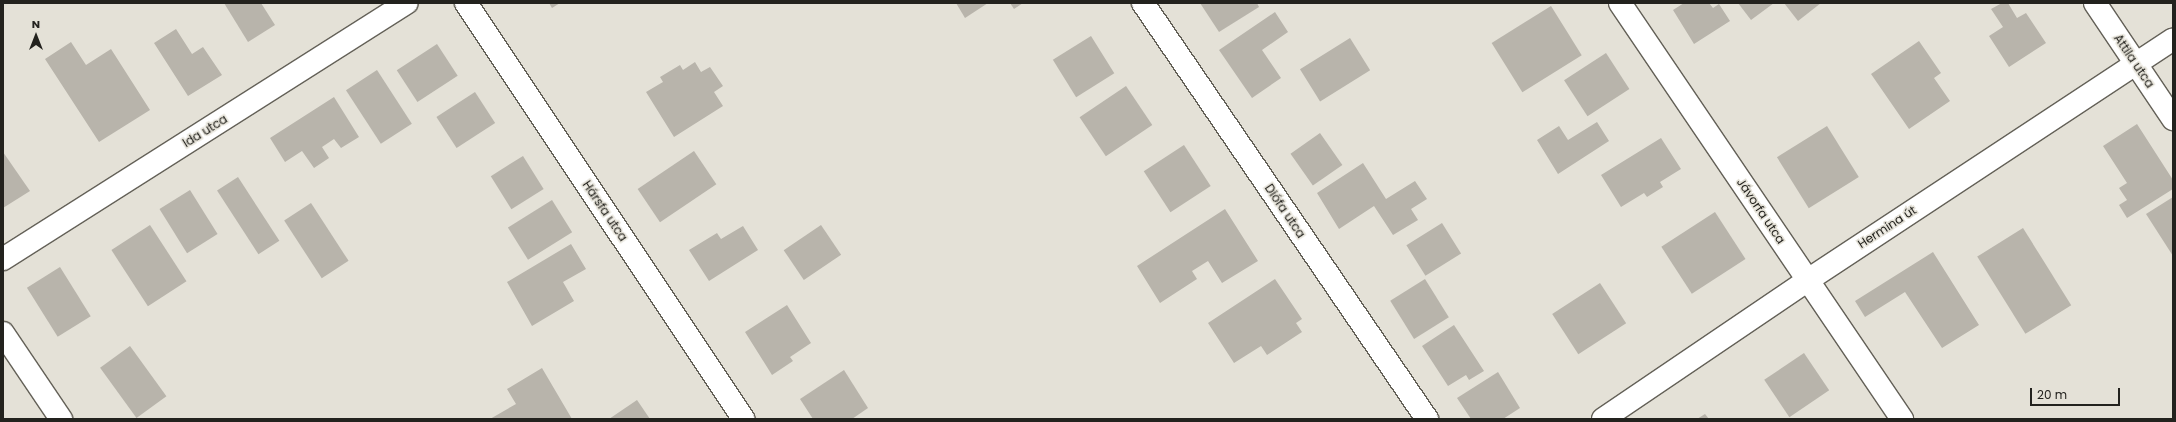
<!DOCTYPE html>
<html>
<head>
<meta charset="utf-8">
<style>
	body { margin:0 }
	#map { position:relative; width:2176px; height:422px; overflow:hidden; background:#e4e1d7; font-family:Poppins,sans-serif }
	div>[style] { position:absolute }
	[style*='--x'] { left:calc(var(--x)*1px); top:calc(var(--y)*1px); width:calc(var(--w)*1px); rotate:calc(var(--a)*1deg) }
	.building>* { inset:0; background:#b8b4ab; transform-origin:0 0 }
	.roads { filter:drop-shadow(1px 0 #646158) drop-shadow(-1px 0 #646158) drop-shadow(0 1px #646158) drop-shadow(0 -1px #646158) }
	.minor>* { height:22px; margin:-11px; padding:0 11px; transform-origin:11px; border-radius:11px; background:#fff }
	span { translate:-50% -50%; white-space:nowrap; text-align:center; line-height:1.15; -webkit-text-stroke:3px #e4e1d7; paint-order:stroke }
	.street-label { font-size:12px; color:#23221e }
	.frame { position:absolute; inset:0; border:4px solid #23221e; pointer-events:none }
	.north { position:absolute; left:16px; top:16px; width:40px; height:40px; -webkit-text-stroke:3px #e4e1d7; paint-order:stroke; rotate:0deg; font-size:11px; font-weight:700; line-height:16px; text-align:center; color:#23221e }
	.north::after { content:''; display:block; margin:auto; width:14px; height:18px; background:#23221e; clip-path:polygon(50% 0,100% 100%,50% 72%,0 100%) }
	.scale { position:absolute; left:2030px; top:388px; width:90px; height:18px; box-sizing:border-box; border:2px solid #23221e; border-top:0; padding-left:5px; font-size:12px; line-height:14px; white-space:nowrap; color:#23221e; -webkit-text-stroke:3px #e4e1d7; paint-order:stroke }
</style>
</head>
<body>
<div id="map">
	<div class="building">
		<div style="clip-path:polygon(224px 3px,261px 3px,275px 25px,248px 42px)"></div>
		<div style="clip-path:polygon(549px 3px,560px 3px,552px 8px)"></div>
		<div style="clip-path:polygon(956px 3px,988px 3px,965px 18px)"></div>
		<div style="clip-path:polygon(1010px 3px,1023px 3px,1014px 9px)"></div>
		<div style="clip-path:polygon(1200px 3px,1257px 3px,1259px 7px,1219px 32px)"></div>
		<div style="clip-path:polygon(1684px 3px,1709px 3px,1713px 8px,1719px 4px,1730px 21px,1694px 44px,1673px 10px)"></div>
		<div style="clip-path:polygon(1738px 3px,1774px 3px,1751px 20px)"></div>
		<div style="clip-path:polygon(1784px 3px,1821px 3px,1798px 21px)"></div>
		<div style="clip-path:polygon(2002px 3px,2008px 3px,2017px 18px,2026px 13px,2046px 43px,2009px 67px,1989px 36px,2003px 27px,1991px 9px)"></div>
		<div style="left:1551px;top:6px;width:58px;height:70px;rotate:58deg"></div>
		<div style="clip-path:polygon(1275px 12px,1288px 32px,1262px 50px,1281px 78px,1252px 98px,1219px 50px)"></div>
		<div style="clip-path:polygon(176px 29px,192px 54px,203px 47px,222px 75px,188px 96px,154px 43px)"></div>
		<div style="left:1091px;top:36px;width:44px;height:45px;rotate:58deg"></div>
		<div style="left:1350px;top:38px;width:38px;height:59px;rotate:58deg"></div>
		<div style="clip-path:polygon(1919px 41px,1941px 73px,1934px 78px,1950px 101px,1909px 129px,1871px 74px)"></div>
		<div style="clip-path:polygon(71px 42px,86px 65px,111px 49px,150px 110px,99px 142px,45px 59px)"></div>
		<div style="left:437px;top:44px;width:38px;height:48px;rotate:57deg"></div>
		<div style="left:1606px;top:53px;width:43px;height:50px;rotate:57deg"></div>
		<div style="clip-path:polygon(695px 62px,701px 72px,710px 67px,723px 86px,714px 92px,723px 106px,674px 137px,646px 92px,663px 82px,660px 77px,680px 65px,683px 70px)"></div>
		<div style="left:377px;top:70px;width:64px;height:37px;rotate:57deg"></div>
		<div style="left:1126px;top:86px;width:47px;height:56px;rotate:56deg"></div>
		<div style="left:475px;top:92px;width:37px;height:46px;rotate:57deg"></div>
		<div style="clip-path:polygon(334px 97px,359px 137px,341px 148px,334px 139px,322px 147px,329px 158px,314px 168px,302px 151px,285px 162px,270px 138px)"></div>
		<div style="clip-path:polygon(1597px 122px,1609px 141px,1558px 174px,1537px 140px,1559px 126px,1568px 140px)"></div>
		<div style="clip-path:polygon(2137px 124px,2173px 180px,2173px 189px,2127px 218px,2119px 205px,2127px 200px,2119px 188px,2127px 183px,2103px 146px)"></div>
		<div style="left:1827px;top:126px;width:60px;height:59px;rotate:58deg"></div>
		<div style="left:1320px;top:133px;width:39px;height:36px;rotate:55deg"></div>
		<div style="clip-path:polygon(1661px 138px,1681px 169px,1660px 182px,1663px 187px,1647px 197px,1644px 193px,1621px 207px,1601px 175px)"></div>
		<div style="left:1184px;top:145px;width:49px;height:48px;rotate:57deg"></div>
		<div style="left:694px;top:151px;width:40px;height:68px;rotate:56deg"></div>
		<div style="clip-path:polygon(3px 152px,30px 191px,3px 208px)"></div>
		<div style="left:523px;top:156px;width:39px;height:38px;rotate:58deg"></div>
		<div style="clip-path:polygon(1363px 163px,1386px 199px,1415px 181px,1427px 199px,1411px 209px,1418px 220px,1393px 235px,1374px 206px,1339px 229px,1317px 193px)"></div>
		<div style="left:238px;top:177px;width:76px;height:25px;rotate:57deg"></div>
		<div style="left:190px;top:190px;width:52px;height:36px;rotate:58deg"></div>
		<div style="clip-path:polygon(2173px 197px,2173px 256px,2146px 214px)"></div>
		<div style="left:552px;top:200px;width:38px;height:52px;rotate:58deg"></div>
		<div style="left:311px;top:203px;width:69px;height:32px;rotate:57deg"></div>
		<div style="clip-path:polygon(1225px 209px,1258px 261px,1222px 283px,1208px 261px,1192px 271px,1197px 279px,1160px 303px,1137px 266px)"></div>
		<div style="left:1715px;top:212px;width:56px;height:64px;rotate:57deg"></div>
		<div style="left:1442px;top:223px;width:36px;height:42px;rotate:58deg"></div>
		<div style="left:150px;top:225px;width:67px;height:46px;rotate:57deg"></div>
		<div style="left:821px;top:225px;width:36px;height:45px;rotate:56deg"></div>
		<div style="clip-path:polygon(743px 226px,758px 250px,709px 281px,689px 250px,717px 233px,721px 239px)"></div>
		<div style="left:2023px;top:228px;width:91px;height:54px;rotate:58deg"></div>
		<div style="clip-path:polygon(571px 244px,586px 269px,563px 282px,574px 301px,532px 326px,507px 282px)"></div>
		<div style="clip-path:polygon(1933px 252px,1979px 325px,1942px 348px,1905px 292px,1865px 317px,1855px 301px)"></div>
		<div style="left:60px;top:267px;width:58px;height:39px;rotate:58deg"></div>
		<div style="clip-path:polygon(1275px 279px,1302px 319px,1296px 323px,1302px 332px,1267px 355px,1261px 346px,1234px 363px,1208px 323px)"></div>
		<div style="left:1425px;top:279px;width:45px;height:41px;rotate:58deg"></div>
		<div style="left:1600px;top:283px;width:48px;height:57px;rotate:57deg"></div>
		<div style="clip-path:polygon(787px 305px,811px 343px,790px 357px,793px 361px,772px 375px,745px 332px)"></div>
		<div style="clip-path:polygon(1454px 325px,1484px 371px,1469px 380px,1466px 375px,1448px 386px,1422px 346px)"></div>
		<div style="left:130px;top:346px;width:62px;height:37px;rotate:54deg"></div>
		<div style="left:1804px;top:353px;width:45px;height:48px;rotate:56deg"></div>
		<div style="clip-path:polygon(542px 368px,572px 419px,490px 419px,516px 404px,507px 389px)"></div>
		<div style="clip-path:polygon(844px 370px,868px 408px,852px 419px,813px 419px,800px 399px)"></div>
		<div style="clip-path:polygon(1498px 372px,1520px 408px,1503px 419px,1471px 419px,1457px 398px)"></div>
		<div style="clip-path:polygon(637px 400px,650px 419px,609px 419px)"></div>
		<div style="clip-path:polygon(1705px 414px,1709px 419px,1697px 419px)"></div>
	</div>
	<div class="roads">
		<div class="minor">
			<div style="--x:466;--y:3;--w:500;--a:56.3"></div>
			<div style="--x:1143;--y:3;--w:504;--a:55.68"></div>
			<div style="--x:1620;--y:3;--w:503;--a:55.87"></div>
			<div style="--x:2095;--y:3;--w:140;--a:56.1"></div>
			<div style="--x:3;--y:259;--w:478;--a:-32.4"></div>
			<div style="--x:3;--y:333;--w:104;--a:56"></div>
			<div style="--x:1603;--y:419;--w:248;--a:-34.1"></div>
			<div style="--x:1808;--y:280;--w:437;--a:-33.4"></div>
		</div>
	</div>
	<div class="street-label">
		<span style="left:2134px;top:61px;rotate:56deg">Attila utca</span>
		<span style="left:205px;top:131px;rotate:-32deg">Ida utca</span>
		<span style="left:605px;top:211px;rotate:56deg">Hársfa utca</span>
		<span style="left:1285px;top:211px;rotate:56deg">Diófa utca</span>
		<span style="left:1761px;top:211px;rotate:56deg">Jávorfa utca</span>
		<span style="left:1887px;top:227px;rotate:-33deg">Hermina út</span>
	</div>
	<div class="frame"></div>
	<div class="north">N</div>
	<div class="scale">20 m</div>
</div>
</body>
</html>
